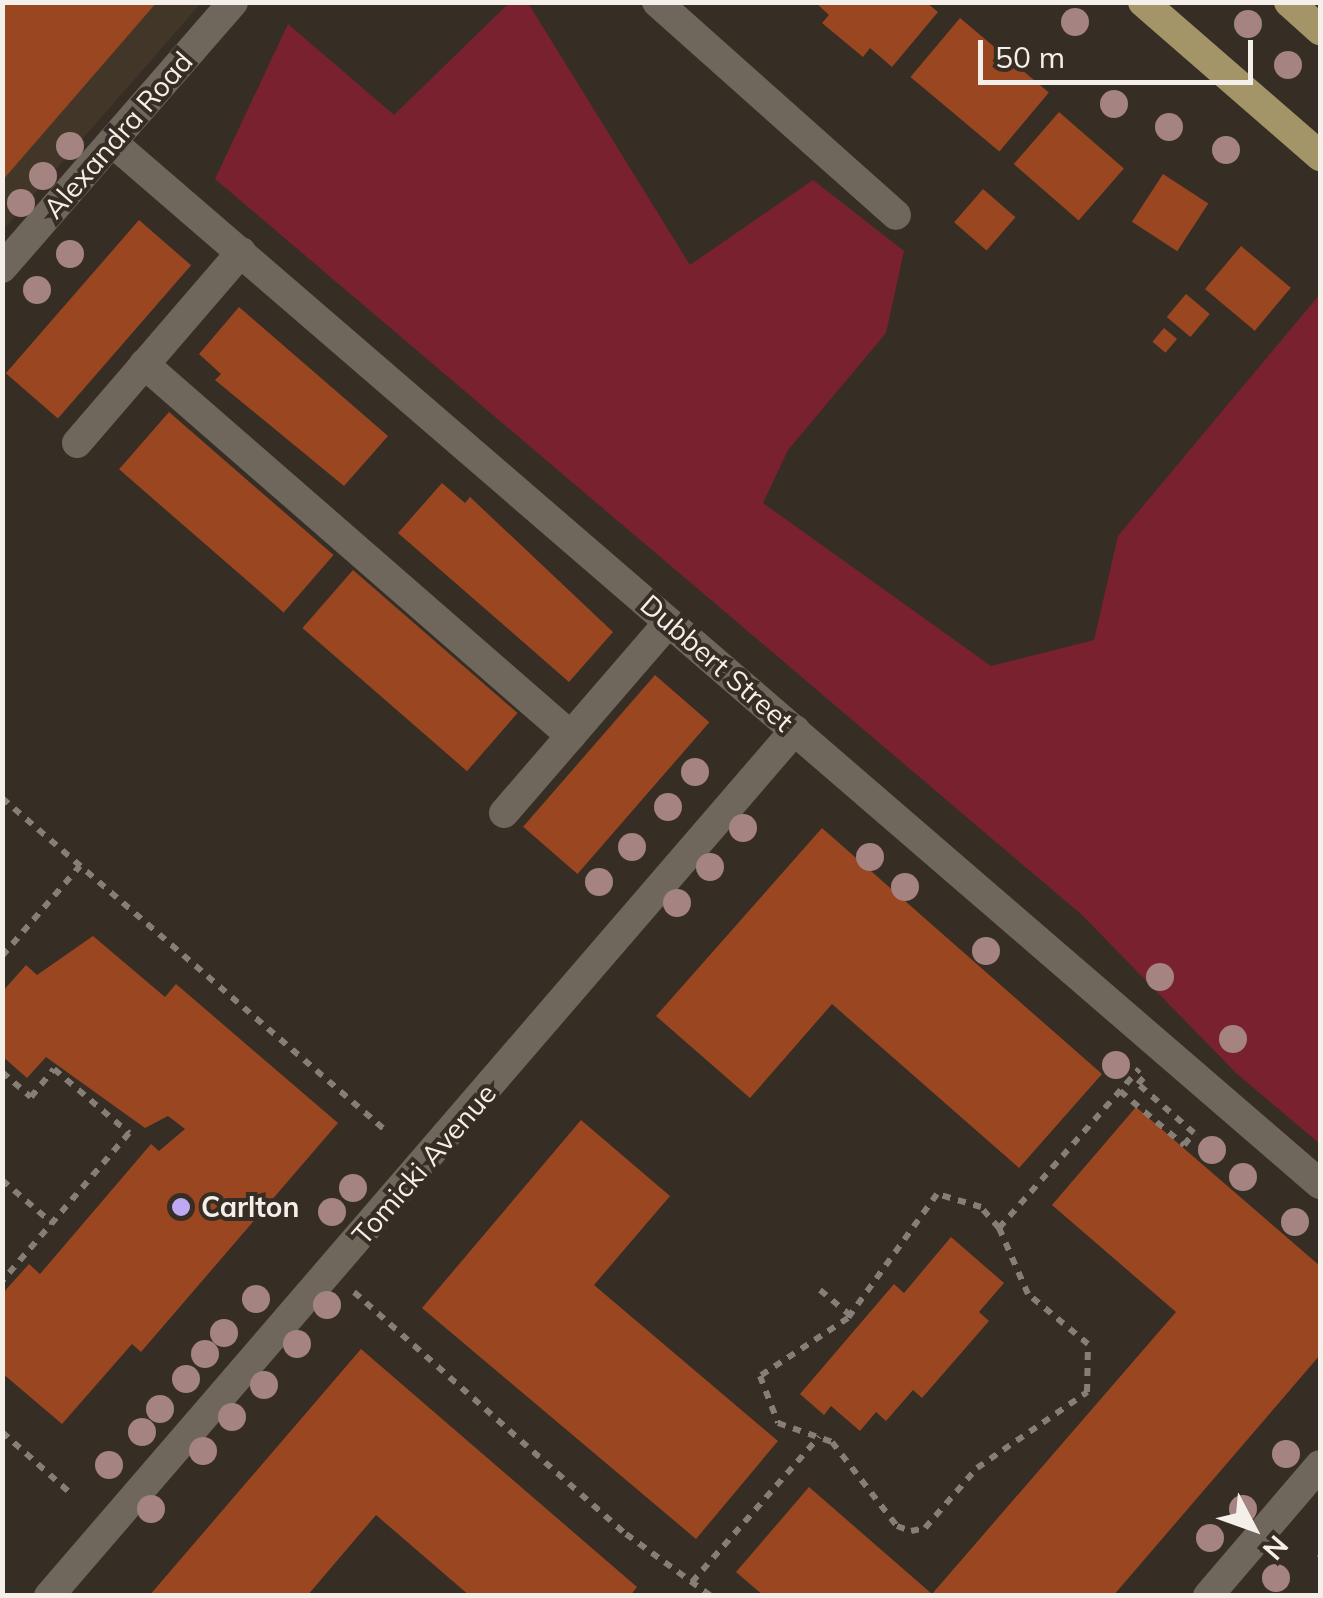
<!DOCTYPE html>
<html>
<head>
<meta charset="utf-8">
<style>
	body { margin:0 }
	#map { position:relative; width:1323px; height:1598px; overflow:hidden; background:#362e25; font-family:Mulish,sans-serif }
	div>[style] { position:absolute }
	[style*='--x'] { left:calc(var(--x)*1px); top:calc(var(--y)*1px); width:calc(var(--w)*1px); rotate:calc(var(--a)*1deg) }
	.built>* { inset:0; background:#423628 }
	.green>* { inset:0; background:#79212e }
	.building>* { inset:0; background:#9a4620; transform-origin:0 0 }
	.path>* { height:6px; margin-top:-3px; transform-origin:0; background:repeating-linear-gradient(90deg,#867f77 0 8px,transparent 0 16px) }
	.minor>* { height:30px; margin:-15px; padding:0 15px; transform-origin:15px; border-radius:15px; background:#6f665c }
	.major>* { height:30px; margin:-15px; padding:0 15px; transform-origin:15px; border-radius:15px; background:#a39567 }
	.trees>* { width:28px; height:28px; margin:-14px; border-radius:50%; background:#a48380 }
	.dots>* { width:28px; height:28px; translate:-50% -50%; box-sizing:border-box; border:5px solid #362e25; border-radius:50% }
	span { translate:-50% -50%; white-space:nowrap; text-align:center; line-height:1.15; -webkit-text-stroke:8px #362e25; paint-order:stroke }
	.street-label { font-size:28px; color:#f5efea }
	.poi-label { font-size:28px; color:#f5efea; font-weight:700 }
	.left { translate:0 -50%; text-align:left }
	.frame { position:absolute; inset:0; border:5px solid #f5efea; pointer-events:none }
	.north { position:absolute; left:1203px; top:1478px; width:100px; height:100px; -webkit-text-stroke:8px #362e25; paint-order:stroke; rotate:131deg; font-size:28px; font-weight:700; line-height:40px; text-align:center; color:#f5efea }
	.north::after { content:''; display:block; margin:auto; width:35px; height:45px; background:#f5efea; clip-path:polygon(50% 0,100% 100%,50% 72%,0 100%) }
	.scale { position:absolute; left:978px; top:40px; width:275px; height:45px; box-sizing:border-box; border:5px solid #f5efea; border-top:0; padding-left:12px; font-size:30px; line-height:35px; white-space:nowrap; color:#f5efea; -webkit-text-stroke:8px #362e25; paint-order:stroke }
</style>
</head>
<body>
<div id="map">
	<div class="built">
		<div style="clip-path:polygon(3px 3px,201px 3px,3px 230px)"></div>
	</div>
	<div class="green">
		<div style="clip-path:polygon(528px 3px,690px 265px,813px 180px,904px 251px,886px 333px,788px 450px,763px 503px,991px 666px,1094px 640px,1118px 536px,1320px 294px,1320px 1144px,1236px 1073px,1082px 915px,215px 179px,288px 24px,394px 115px,509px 3px)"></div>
	</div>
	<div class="building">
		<div style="clip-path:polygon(2px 2px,157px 2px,2px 181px)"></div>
		<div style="clip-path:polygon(815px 2px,926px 2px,938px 12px,892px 67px,870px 48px,863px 57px,822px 23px,829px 15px)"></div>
		<div style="left:960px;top:18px;width:116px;height:77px;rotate:40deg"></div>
		<div style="left:1059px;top:112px;width:86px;height:69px;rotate:41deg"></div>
		<div style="left:1163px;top:174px;width:54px;height:57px;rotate:33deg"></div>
		<div style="left:983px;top:189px;width:43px;height:44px;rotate:41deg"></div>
		<div style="left:139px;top:220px;width:69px;height:203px;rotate:41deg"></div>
		<div style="left:1241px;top:246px;width:65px;height:56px;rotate:40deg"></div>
		<div style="left:1186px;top:294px;width:31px;height:30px;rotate:40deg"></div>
		<div style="clip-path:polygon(239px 307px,388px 436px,344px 486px,215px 380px,221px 374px,199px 354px)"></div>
		<div style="left:1164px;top:328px;width:17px;height:18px;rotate:40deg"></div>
		<div style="left:169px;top:412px;width:218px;height:76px;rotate:41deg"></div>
		<div style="clip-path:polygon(442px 483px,465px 503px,470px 497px,613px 632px,569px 682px,398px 533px)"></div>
		<div style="left:353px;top:570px;width:218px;height:77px;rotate:41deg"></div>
		<div style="left:655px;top:675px;width:72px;height:201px;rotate:41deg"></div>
		<div style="clip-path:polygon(822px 828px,1102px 1074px,1019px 1168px,832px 1004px,750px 1098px,656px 1016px)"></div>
		<div style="clip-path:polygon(93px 936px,165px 997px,176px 984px,338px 1123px,141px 1352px,132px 1344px,62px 1424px,2px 1373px,2px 1294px,29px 1264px,40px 1274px,151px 1144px,159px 1151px,185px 1129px,168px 1116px,145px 1128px,46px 1057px,27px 1078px,2px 1056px,2px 992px,26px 965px,37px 975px)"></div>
		<div style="clip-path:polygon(1136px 1107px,1320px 1266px,1320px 1355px,1113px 1596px,764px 1596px,736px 1572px,809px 1487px,932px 1594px,1176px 1312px,1052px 1205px)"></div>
		<div style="clip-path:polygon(581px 1120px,670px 1196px,594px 1285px,778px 1441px,696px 1539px,422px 1308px)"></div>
		<div style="clip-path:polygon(951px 1237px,1004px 1283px,979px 1312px,989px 1321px,922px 1398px,913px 1390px,886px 1421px,876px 1412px,860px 1431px,831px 1406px,824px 1415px,800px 1394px,894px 1284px,904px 1293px)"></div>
		<div style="clip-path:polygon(361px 1349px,637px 1587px,630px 1596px,470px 1596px,376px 1515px,307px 1596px,149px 1596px)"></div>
	</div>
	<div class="path">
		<div style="--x:2;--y:798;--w:507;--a:40.92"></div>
		<div style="--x:2;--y:956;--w:119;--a:-49.1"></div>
		<div style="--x:2;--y:1072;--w:38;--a:41"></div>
		<div style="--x:31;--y:1097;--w:36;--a:-51"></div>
		<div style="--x:54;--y:1069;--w:99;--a:40.5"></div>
		<div style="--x:129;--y:1133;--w:195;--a:130.6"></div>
		<div style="--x:1120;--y:1091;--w:84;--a:40.2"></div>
		<div style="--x:1184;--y:1145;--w:16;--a:-50"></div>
		<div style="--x:1194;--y:1133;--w:74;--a:-138.8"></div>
		<div style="--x:1138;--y:1084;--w:12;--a:-48"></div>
		<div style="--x:2;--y:1180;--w:66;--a:40.7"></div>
		<div style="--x:999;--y:1228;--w:28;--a:-131"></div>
		<div style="--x:981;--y:1207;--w:46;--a:-163.5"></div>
		<div style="--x:937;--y:1194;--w:153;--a:125.7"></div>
		<div style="--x:848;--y:1318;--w:105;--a:146.6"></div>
		<div style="--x:760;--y:1376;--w:50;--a:69"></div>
		<div style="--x:778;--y:1423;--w:57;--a:19.4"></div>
		<div style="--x:832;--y:1442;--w:106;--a:52.3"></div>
		<div style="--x:897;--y:1526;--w:15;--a:20"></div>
		<div style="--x:911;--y:1531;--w:14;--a:-12"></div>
		<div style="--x:925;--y:1528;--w:79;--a:-49.1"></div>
		<div style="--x:977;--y:1468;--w:134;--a:-34.6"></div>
		<div style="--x:1087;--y:1392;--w:48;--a:-88.8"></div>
		<div style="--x:1088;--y:1344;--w:78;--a:-140.2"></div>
		<div style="--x:1028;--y:1294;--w:72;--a:-113.7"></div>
		<div style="--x:999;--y:1228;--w:212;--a:-48.6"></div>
		<div style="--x:820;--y:1290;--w:39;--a:40"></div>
		<div style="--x:354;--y:1292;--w:364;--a:41.7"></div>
		<div style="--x:626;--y:1534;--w:105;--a:36.1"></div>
		<div style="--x:2;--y:1432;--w:90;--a:41.8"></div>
		<div style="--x:1319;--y:1554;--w:1;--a:45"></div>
		<div style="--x:692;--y:1582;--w:193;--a:-48.8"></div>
	</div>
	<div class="minor">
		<div style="--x:657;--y:2;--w:320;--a:41.7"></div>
		<div style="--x:112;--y:142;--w:1595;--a:40.78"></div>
		<div style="--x:2;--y:268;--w:352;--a:-49"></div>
		<div style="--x:144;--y:364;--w:566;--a:41.06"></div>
		<div style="--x:77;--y:443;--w:252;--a:-49.3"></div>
		<div style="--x:504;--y:813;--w:252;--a:-49.2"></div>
		<div style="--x:49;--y:1596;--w:1143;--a:-49.26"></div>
		<div style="--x:1208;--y:1596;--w:172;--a:-49.5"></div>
	</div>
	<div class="major">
		<div style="--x:1143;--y:2;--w:235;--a:41"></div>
		<div style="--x:1289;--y:2;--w:42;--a:42.1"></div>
	</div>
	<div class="trees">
		<div style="left:1075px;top:22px"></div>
		<div style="left:1248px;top:24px"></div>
		<div style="left:1288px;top:65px"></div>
		<div style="left:1114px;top:104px"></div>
		<div style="left:1169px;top:127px"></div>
		<div style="left:70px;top:146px"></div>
		<div style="left:1226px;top:150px"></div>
		<div style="left:43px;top:176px"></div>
		<div style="left:21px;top:203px"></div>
		<div style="left:70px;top:254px"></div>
		<div style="left:37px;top:290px"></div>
		<div style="left:695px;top:772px"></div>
		<div style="left:668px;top:807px"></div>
		<div style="left:743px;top:828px"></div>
		<div style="left:632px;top:847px"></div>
		<div style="left:870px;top:857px"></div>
		<div style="left:710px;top:867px"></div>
		<div style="left:599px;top:882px"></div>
		<div style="left:905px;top:887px"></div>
		<div style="left:677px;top:903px"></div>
		<div style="left:986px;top:951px"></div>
		<div style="left:1160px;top:977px"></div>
		<div style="left:1233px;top:1039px"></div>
		<div style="left:1116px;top:1065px"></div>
		<div style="left:1212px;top:1150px"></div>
		<div style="left:1243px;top:1177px"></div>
		<div style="left:353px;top:1188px"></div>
		<div style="left:332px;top:1212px"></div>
		<div style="left:1295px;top:1222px"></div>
		<div style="left:256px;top:1299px"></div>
		<div style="left:327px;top:1305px"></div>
		<div style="left:224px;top:1333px"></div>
		<div style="left:297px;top:1344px"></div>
		<div style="left:205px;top:1354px"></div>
		<div style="left:186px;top:1379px"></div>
		<div style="left:264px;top:1385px"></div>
		<div style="left:160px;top:1409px"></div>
		<div style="left:232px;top:1417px"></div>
		<div style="left:142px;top:1432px"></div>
		<div style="left:203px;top:1451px"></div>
		<div style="left:1286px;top:1454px"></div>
		<div style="left:109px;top:1465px"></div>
		<div style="left:151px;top:1509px"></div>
		<div style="left:1243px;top:1509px"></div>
		<div style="left:1210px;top:1538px"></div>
		<div style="left:1276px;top:1578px"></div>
	</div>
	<div class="dots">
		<div style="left:181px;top:1207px;background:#bea9f4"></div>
	</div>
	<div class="street-label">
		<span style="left:118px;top:135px;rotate:-49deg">Alexandra Road</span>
		<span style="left:717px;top:663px;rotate:41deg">Dubbert Street</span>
		<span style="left:424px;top:1164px;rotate:-49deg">Tomicki Avenue</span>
	</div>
	<div class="poi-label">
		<span class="left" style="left:201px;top:1207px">Carlton</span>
	</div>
	<div class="frame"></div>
	<div class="north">N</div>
	<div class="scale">50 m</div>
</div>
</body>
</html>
